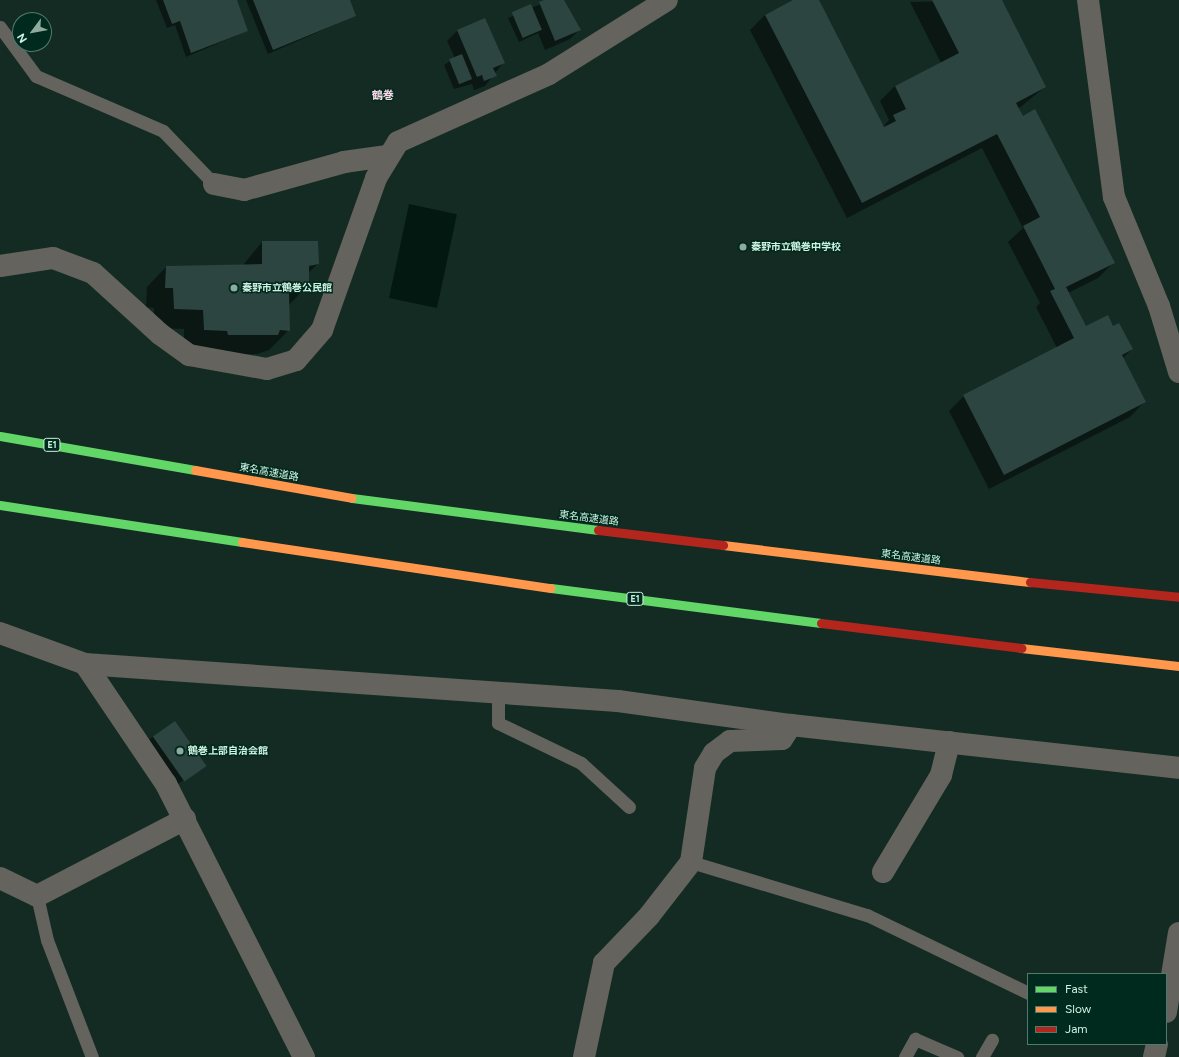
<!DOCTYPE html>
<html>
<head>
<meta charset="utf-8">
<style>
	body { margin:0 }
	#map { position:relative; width:1179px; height:1057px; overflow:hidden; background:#142b23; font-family:Figtree,"Noto Sans JP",sans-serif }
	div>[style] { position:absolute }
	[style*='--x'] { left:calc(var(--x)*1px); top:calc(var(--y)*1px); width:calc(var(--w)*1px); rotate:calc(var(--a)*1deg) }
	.water>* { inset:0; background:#031810; transform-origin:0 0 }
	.shadow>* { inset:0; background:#0007; transform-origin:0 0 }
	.building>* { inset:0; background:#2c4540; transform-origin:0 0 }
	.lane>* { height:13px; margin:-6.5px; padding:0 6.5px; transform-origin:6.5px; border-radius:6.5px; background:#64635e }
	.street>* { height:22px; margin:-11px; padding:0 11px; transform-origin:11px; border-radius:11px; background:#64635e }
	.fast>* { height:9px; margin:-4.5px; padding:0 4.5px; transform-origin:4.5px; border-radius:4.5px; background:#63d668 }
	.slow>* { height:9px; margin:-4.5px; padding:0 4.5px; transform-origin:4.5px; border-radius:4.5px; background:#ff974d }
	.jam>* { height:9px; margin:-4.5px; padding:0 4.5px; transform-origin:4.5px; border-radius:4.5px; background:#b3261e }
	.dots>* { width:11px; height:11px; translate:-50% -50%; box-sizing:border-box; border:2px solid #002a1d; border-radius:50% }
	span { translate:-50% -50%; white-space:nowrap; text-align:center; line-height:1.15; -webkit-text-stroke:3px #002a1d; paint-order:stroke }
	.shield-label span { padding:1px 3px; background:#002a1d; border:1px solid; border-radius:3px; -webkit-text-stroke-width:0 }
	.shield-label { font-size:9px; color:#cef2e2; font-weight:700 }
	.poi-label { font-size:10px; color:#cef2e2; font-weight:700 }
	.left { translate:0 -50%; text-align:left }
	.street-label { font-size:10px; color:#cef2e2 }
	.neighbourhood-label { font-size:11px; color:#fadae9; font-weight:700 }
	.legend { position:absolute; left:1027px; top:973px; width:140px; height:72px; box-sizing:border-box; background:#002a1d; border:1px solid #527a6c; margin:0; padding:5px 7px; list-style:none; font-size:12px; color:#cef2e2 }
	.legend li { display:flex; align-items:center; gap:8px; height:20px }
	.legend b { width:20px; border:1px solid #527a6c }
	.north { position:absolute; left:12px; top:12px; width:40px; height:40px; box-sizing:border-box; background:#002a1d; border:1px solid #527a6c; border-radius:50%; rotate:238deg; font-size:11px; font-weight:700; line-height:16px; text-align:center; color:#cef2e2 }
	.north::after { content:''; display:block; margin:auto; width:14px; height:18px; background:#8dac9f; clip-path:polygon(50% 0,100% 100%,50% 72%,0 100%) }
</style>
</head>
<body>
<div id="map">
	<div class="water">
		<div style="left:409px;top:204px;width:49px;height:96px;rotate:12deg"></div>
	</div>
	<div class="shadow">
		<div style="clip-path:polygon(156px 0,236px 0,247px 31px,186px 57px,175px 25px,167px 28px)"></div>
		<div style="clip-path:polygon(246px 0,349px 0,355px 16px,268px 54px)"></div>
		<div style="clip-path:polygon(550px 0,563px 0,580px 29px,570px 39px,545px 50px,538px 33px,519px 42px,508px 18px)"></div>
		<div style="clip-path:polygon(795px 0,818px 0,883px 127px,889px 120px,880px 101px,895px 86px,941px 63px,910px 2px,1001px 0,1045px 87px,1018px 109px,1113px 263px,1098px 278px,1068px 293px,1086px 328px,1113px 328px,1132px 349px,1123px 358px,1145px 401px,1130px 417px,989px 489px,949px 411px,964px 396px,1057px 348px,1036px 307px,1040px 303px,1008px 242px,1023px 228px,982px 148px,847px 218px,750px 30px,765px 15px)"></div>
		<div style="clip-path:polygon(484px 19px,503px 63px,485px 86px,474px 90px,472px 84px,454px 89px,444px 65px,455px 58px,447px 41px,457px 31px)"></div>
		<div style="clip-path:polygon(262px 242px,318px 264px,308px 273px,308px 285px,289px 305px,289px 330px,269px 350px,257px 354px,209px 355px,184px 349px,184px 329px,154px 328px,154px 308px,146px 307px,147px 287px,166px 267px,243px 265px)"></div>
		<div style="left:175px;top:722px;width:53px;height:41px;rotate:56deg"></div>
	</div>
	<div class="building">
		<div style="clip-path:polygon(163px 0,237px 0,248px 31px,191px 53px,180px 21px,172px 24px)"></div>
		<div style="clip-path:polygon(253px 0,350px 0,356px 16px,273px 50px)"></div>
		<div style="clip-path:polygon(544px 0,564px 0,581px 30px,555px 41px,539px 2px)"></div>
		<div style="clip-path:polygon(793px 0,819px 0,884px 127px,896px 121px,893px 115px,906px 109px,895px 86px,959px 53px,932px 0,1002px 0,1046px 87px,1016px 103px,1023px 116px,1035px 109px,1115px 263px,1066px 287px,1086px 326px,1108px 315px,1113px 326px,1119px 323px,1133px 349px,1122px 355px,1146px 402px,1004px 475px,963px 395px,1074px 338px,1050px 291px,1055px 289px,1023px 226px,1040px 217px,997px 134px,862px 203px,765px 15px)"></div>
		<div style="left:531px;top:4px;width:28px;height:21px;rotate:67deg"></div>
		<div style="clip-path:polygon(485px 18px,505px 63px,493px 68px,497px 76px,484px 81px,482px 75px,477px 77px,457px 30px)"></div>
		<div style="left:462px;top:54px;width:27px;height:14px;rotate:68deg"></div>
		<div style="clip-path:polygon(262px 241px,318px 241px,319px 264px,309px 266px,309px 286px,299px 286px,299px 292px,289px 291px,290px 331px,280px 330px,278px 335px,228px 335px,227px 331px,204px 330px,203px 310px,174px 309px,173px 288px,165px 288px,166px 266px,262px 264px)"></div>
		<div style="left:175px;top:721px;width:55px;height:27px;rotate:55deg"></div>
	</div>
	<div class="lane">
		<div style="--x:0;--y:27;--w:61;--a:53.7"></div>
		<div style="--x:36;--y:76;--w:138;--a:23.4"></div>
		<div style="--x:163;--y:131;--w:74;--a:46.1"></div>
		<div style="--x:498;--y:694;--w:29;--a:90"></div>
		<div style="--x:498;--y:723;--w:92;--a:25.7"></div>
		<div style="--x:581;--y:763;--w:65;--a:42.5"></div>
		<div style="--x:691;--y:862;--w:184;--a:16.8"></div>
		<div style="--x:867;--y:915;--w:179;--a:25.8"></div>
		<div style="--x:37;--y:896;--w:45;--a:77.2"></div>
		<div style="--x:47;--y:940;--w:125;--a:69"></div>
		<div style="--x:905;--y:1057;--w:21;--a:-61"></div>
		<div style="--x:915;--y:1039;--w:46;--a:23.2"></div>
		<div style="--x:982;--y:1057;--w:20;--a:-60"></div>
	</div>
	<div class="street">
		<div style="--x:1088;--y:0;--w:199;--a:82.5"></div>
		<div style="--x:1114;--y:197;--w:118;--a:67.6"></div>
		<div style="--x:1159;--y:306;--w:69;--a:73.1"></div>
		<div style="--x:214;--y:184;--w:31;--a:11"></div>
		<div style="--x:244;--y:190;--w:104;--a:-15.6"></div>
		<div style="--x:344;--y:162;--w:42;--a:-8.1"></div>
		<div style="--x:0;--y:266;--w:54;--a:-8.6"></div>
		<div style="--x:53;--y:258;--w:43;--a:20.6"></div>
		<div style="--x:93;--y:273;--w:91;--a:42.3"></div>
		<div style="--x:160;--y:334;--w:36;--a:36"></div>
		<div style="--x:189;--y:355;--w:79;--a:10.2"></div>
		<div style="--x:267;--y:369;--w:30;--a:-17"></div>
		<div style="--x:296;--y:360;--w:40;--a:-49"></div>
		<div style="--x:322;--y:330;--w:161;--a:-70.4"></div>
		<div style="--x:376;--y:178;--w:42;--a:-58.6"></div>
		<div style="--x:398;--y:142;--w:166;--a:-24.2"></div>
		<div style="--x:549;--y:74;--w:139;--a:-32.1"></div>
		<div style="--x:0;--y:633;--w:90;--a:20"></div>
		<div style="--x:85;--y:664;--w:534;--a:3.97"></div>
		<div style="--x:618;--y:701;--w:175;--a:7.9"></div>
		<div style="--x:791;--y:725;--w:390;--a:6.3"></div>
		<div style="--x:85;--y:664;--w:145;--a:56"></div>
		<div style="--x:166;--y:784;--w:306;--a:63.2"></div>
		<div style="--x:883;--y:872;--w:113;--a:-59.1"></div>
		<div style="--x:941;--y:775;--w:34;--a:-76"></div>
		<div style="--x:0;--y:878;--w:41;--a:25.9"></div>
		<div style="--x:37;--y:896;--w:167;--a:-27.5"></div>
		<div style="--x:1166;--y:1012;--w:80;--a:-80.7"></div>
		<div style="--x:584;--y:1057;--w:96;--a:-78"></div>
		<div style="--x:604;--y:963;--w:65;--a:-46.2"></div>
		<div style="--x:649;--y:916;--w:68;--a:-52.1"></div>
		<div style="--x:691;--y:862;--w:95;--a:-81.5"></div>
		<div style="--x:705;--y:768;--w:17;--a:-59"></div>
		<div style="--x:714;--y:753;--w:20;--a:-37"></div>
		<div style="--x:730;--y:741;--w:52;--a:-2.2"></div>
		<div style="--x:782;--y:739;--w:17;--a:-57"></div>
		<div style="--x:1154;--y:1057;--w:13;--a:-77"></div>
	</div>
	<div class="fast">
		<div style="--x:0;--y:436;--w:198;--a:9.9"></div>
		<div style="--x:352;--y:498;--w:248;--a:7.4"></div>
		<div style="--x:0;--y:505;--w:245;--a:8.7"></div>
		<div style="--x:551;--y:588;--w:272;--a:7.4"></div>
	</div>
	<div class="slow">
		<div style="--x:195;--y:470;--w:159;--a:10.1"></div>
		<div style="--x:242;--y:542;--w:312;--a:8.5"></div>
		<div style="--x:723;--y:545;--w:309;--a:6.9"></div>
		<div style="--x:1021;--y:648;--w:159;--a:6.5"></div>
	</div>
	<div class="jam">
		<div style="--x:598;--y:530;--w:126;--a:6.8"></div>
		<div style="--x:1030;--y:582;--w:150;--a:5.7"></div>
		<div style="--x:821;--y:623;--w:202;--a:7.1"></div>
	</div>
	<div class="dots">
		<div style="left:743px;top:247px;background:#8dac9f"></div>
		<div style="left:234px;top:288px;background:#8dac9f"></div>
		<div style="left:180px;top:751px;background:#8dac9f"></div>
	</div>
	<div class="shield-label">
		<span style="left:52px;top:445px">E1</span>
		<span style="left:635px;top:599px">E1</span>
	</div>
	<div class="poi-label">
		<span class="left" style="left:751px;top:247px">秦野市立鶴巻中学校</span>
		<span class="left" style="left:242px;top:288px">秦野市立鶴巻公民館</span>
		<span class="left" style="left:188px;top:751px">鶴巻上部自治会館</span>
	</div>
	<div class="street-label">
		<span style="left:269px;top:472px;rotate:10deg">東名高速道路</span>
		<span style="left:589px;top:518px;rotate:7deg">東名高速道路</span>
		<span style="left:911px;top:557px;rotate:7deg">東名高速道路</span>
	</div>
	<div class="neighbourhood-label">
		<span style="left:383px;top:96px">鶴巻</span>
	</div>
	<ul class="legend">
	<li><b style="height:5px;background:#63d668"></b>Fast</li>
	<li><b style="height:5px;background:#ff974d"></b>Slow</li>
	<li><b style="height:5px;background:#b3261e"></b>Jam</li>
	</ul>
	<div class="north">N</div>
</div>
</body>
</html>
